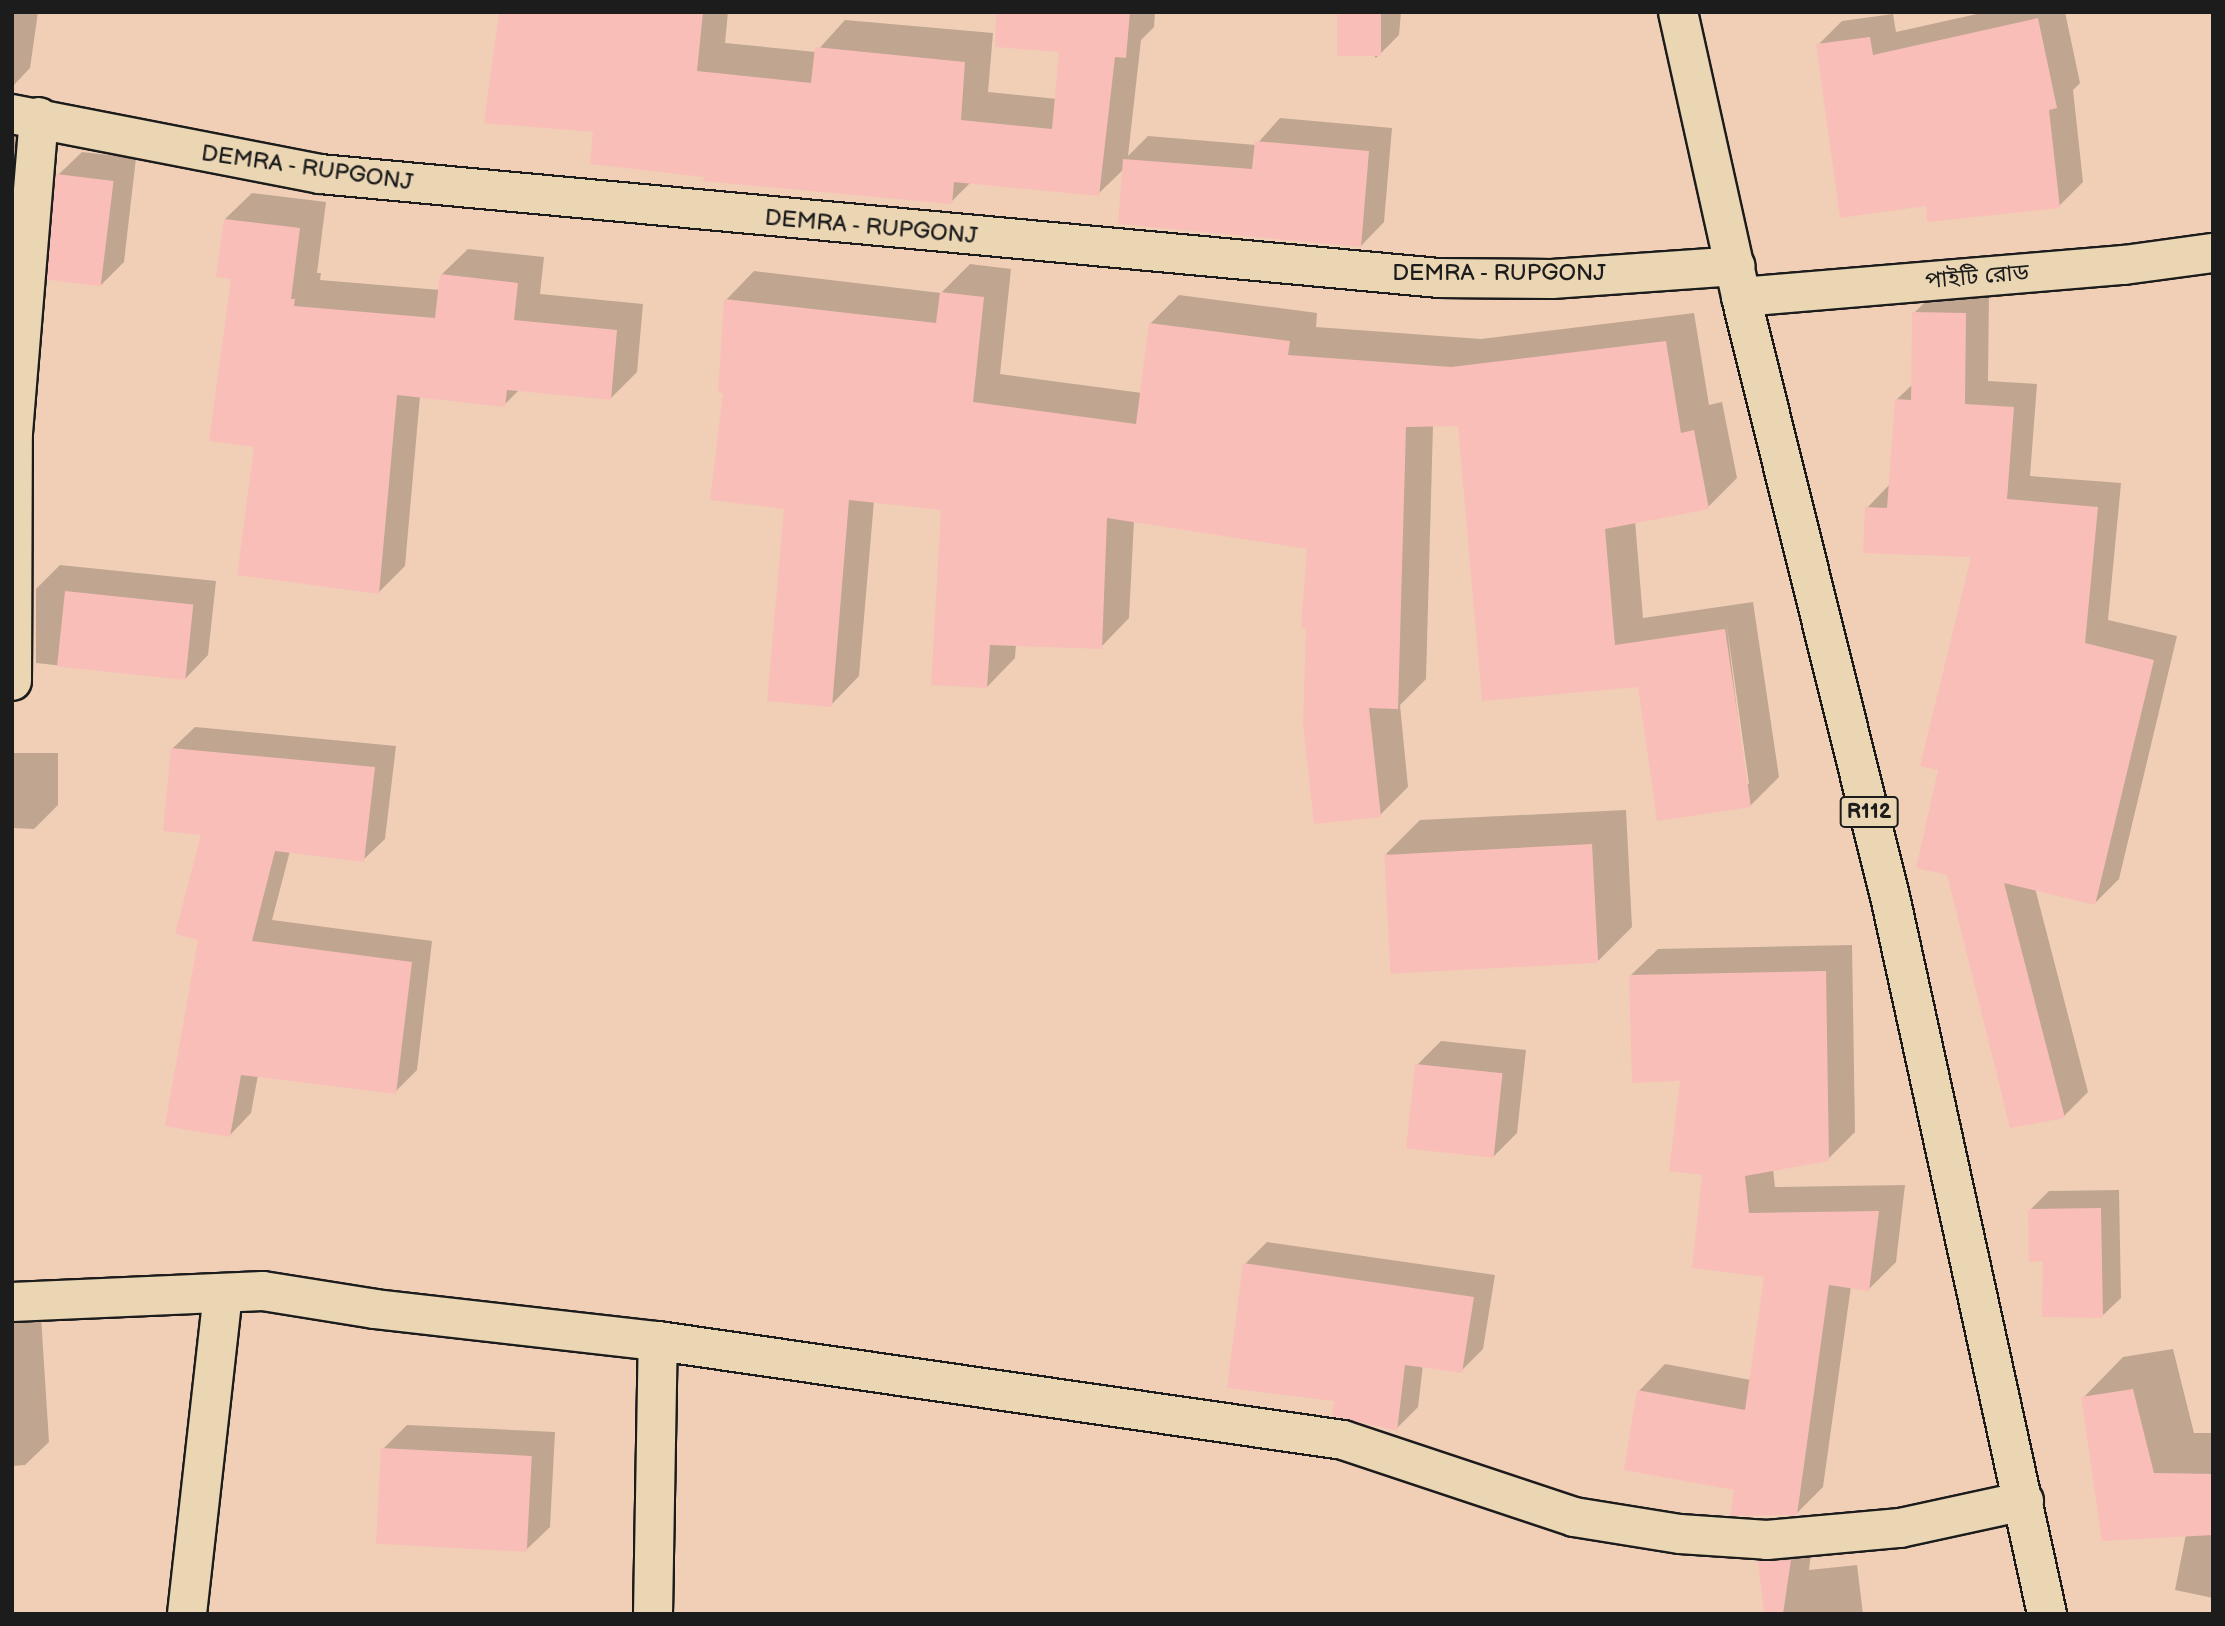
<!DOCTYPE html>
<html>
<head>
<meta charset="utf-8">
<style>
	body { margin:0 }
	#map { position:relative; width:2225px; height:1626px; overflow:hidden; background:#f0cfb6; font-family:"Balsamiq Sans","Noto Sans Bengali",sans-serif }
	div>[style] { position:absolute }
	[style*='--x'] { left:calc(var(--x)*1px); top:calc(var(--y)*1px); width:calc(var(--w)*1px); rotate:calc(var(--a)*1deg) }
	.shadow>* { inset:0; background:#0003 }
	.building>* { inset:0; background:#fabeb9; transform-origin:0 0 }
	.roads { filter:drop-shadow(2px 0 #1c1c1c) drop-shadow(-2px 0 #1c1c1c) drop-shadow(0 2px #1c1c1c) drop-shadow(0 -2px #1c1c1c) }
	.minor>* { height:38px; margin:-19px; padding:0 19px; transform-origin:19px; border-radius:19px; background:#ebd6b4 }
	.tertiary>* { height:38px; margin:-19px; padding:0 19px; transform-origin:19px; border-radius:19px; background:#ebd6b4 }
	.primary>* { height:38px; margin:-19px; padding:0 19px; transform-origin:19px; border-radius:19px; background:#ebd6b4 }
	span { translate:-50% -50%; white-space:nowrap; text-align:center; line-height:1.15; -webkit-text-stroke:6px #ebd6b4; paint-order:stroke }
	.shield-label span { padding:2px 5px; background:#ebd6b4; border:2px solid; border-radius:5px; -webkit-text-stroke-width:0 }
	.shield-label { font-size:21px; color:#1c1c1c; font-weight:700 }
	.street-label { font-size:23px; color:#1c1c1c }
	.frame { position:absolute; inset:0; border:14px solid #1c1c1c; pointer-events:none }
</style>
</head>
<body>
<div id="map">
	<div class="shadow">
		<div style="clip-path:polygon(12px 12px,38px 12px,30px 68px,13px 86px,15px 98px,24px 108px,12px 285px)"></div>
		<div style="clip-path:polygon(501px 12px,728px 12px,725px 43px,816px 52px,845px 20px,993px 33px,988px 92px,1057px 99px,1065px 12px,1155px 12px,1154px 27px,1141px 40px,1128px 156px,1148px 136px,1256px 145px,1280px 118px,1392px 128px,1384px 222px,1361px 246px,1124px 169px,1098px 194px,971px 182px,951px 202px,706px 176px,595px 130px)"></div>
		<div style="clip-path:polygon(1339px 12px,1401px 12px,1399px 35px,1376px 58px)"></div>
		<div style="clip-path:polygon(1986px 12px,2065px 12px,2080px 83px,2073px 90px,2083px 182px,2059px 206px,1927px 204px,1818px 45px,1842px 21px,1893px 14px,1896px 32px)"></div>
		<div style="clip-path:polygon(82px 152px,136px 158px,124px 262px,101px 285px,58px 175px)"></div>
		<div style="clip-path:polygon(252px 193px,326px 202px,317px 273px,321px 273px,320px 280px,440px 290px,441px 275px,468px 249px,544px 257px,540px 294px,643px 304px,637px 372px,611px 398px,519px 390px,504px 405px,420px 396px,405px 566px,379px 592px,255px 445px,225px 219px)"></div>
		<div style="clip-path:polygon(evenodd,970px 264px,1011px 269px,1000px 374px,1142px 393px,1150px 324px,1179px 295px,1317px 313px,1316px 327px,1481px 339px,1694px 313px,1709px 405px,1722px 402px,1737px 478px,1708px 507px,1635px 521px,1643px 618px,1753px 602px,1779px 777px,1750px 806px,1639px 685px,1460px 424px,1433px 425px,1426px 679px,1400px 705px,1408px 787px,1380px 815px,1308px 548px,1134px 520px,1129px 618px,1101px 647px,1016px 644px,1015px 658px,987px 687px,943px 508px,874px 501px,859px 676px,831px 705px,786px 507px,725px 391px,726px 300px,754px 271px,941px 293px,970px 264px,1726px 620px,1749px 784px,1746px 784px,1726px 620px)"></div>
		<div style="clip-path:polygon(1938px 289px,1989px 290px,1988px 381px,2037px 384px,2030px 476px,2121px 483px,2108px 620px,2177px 636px,2119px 879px,2095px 903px,2035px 888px,2088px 1092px,2064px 1116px,1941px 769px,1973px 555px,1867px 508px,1890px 484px,1896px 400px,1913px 384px,1914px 313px)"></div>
		<div style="clip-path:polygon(60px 565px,216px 581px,208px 655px,185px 679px,36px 663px,36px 589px)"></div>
		<div style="clip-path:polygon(195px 727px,396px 746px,385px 839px,363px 860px,290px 851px,272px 920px,432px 941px,417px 1070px,395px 1092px,258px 1075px,251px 1113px,230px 1135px,200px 939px,203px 834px,173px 748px)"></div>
		<div style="clip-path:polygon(12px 753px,58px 753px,58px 805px,34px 829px,12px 828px)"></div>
		<div style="clip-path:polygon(1626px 810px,1632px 927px,1598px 961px,1386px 854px,1420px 820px)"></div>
		<div style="clip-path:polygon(1852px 945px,1855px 1132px,1828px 1159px,1773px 1169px,1775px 1187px,1905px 1185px,1896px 1262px,1869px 1289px,1851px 1286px,1823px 1487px,1796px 1514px,1732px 1514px,1736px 1489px,1639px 1391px,1665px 1364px,1751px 1380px,1766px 1276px,1704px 1174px,1682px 1080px,1631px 975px,1658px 949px)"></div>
		<div style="clip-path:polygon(1441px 1041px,1526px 1050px,1517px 1133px,1493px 1157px,1417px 1065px)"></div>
		<div style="clip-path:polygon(2119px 1190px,2121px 1298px,2102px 1316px,2045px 1260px,2030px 1210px,2049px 1191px)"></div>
		<div style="clip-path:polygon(1267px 1242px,1495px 1275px,1483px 1349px,1461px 1371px,1423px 1365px,1418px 1407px,1396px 1429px,1245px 1264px)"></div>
		<div style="clip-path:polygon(40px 1301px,49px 1442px,25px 1465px,12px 1466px,12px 1302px)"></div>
		<div style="clip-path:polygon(2173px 1349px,2194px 1433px,2213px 1433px,2213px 1598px,2175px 1590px,2186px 1534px,2083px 1398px,2123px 1357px)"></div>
		<div style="clip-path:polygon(407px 1425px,555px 1432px,550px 1527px,526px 1550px,383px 1449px)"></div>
		<div style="clip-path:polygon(1813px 1537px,1809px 1570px,1857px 1565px,1863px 1614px,1766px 1614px,1760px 1562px,1784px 1538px)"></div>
	</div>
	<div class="building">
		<div style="clip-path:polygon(499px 12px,703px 12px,697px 71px,811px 83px,815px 47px,965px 62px,961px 120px,1052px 129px,1059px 52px,995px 47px,996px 12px,1130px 12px,1126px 58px,1115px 57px,1099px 196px,954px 182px,952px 204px,703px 181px,704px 177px,590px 164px,593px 132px,484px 123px)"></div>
		<div style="left:1337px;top:12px;width:44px;height:44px"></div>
		<div style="clip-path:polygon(2038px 18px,2057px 108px,2049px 110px,2060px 208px,1927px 222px,1926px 206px,1840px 218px,1816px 44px,1870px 37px,1873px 55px)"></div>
		<div style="clip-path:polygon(1255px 141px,1369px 151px,1361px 247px,1118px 224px,1123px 159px,1252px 169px)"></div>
		<div style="left:56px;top:174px;width:58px;height:106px;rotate:7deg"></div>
		<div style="clip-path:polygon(224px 219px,300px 228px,291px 299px,295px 299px,294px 306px,435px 318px,440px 274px,518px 283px,514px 320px,617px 330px,611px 400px,507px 390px,505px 407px,397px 395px,379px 594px,237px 575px,254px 447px,209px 441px,231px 279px,216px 277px)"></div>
		<div style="clip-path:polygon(940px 292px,984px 297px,973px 402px,1136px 424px,1149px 323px,1290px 341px,1288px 355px,1451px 367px,1666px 341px,1681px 433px,1694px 430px,1709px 509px,1605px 529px,1615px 645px,1725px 629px,1751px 807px,1657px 821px,1638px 687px,1482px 701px,1458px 426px,1406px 427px,1398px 709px,1369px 708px,1381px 817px,1314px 824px,1303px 724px,1306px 628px,1301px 628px,1307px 549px,1107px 518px,1102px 649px,990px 645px,987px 688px,931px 685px,941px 510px,849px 500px,832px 707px,767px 701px,784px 509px,710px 500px,723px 393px,718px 393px,724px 299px,936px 323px)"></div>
		<div style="clip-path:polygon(1912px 312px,1966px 313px,1965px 404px,2014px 407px,2007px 499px,2098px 507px,2085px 643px,2154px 660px,2095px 905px,2004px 883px,2065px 1118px,2010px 1128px,1947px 875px,1916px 868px,1938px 770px,1920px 766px,1971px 557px,1863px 553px,1865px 507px,1887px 508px,1895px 399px,1911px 400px)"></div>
		<div style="left:65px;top:591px;width:129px;height:76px;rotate:6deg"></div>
		<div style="clip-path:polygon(171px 748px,375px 767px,364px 862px,275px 851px,252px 941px,412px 962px,396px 1094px,241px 1075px,230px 1137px,165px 1126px,198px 940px,175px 934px,201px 835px,163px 831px)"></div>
		<div style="left:1592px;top:844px;width:119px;height:208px;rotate:87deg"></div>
		<div style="clip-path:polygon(1826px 971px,1829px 1161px,1745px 1176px,1749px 1213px,1879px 1211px,1869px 1291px,1829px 1285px,1797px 1515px,1730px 1516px,1734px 1490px,1624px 1470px,1637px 1390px,1745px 1410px,1764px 1277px,1692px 1268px,1702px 1175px,1669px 1171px,1680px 1081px,1632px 1083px,1629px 975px)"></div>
		<div style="left:1415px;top:1064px;width:88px;height:85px;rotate:6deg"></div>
		<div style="clip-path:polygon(2101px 1208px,2103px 1318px,2042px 1317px,2043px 1261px,2029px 1262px,2028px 1209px)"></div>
		<div style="clip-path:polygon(1243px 1263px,1474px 1297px,1462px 1373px,1405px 1365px,1397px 1431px,1332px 1416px,1334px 1401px,1227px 1388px)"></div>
		<div style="clip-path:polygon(2133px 1389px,2154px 1473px,2213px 1474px,2213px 1535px,2102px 1541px,2081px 1397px)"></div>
		<div style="left:381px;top:1448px;width:151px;height:96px;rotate:3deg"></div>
		<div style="clip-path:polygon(1791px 1560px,1783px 1614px,1764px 1614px,1758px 1561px)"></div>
	</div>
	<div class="roads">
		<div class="minor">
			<div style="--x:1741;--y:297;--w:384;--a:-4.8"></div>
			<div style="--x:2124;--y:265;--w:90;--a:-7.7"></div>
			<div style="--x:12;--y:681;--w:248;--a:-89.8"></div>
			<div style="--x:13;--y:433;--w:317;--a:-85.3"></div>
			<div style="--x:12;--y:1302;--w:251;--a:-2.5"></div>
			<div style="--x:263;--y:1291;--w:113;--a:9.1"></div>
			<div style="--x:375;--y:1309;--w:285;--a:6.5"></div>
			<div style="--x:658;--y:1341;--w:692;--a:8.22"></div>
			<div style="--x:1343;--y:1440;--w:243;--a:18.4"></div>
			<div style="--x:1574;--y:1517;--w:107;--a:9.1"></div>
			<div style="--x:1680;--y:1534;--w:87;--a:3.9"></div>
			<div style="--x:1767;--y:1540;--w:134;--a:-5.2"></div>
			<div style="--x:1900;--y:1528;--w:127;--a:-12.3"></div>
			<div style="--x:187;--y:1614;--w:322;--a:-83.6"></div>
			<div style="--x:653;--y:1614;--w:273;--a:-89"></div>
		</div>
		<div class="tertiary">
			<div style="--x:12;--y:114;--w:314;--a:11"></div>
			<div style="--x:320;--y:174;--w:1123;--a:5.31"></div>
			<div style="--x:1438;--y:278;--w:114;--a:0.5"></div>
			<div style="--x:1552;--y:279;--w:184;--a:-4"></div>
		</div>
		<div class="primary">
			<div style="--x:1678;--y:12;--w:292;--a:77.5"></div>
			<div style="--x:1741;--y:297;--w:622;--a:76.05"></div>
			<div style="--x:1891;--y:901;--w:730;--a:77.66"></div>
		</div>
	</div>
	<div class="shield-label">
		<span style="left:1869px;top:812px">R112</span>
	</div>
	<div class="street-label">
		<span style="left:307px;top:168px;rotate:8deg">DEMRA - RUPGONJ</span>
		<span style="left:871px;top:227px;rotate:5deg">DEMRA - RUPGONJ</span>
		<span style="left:1499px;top:273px">DEMRA - RUPGONJ</span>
		<span style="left:1977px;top:277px;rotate:-5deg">পাইটি রোড</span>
	</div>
	<div class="frame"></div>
</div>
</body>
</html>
